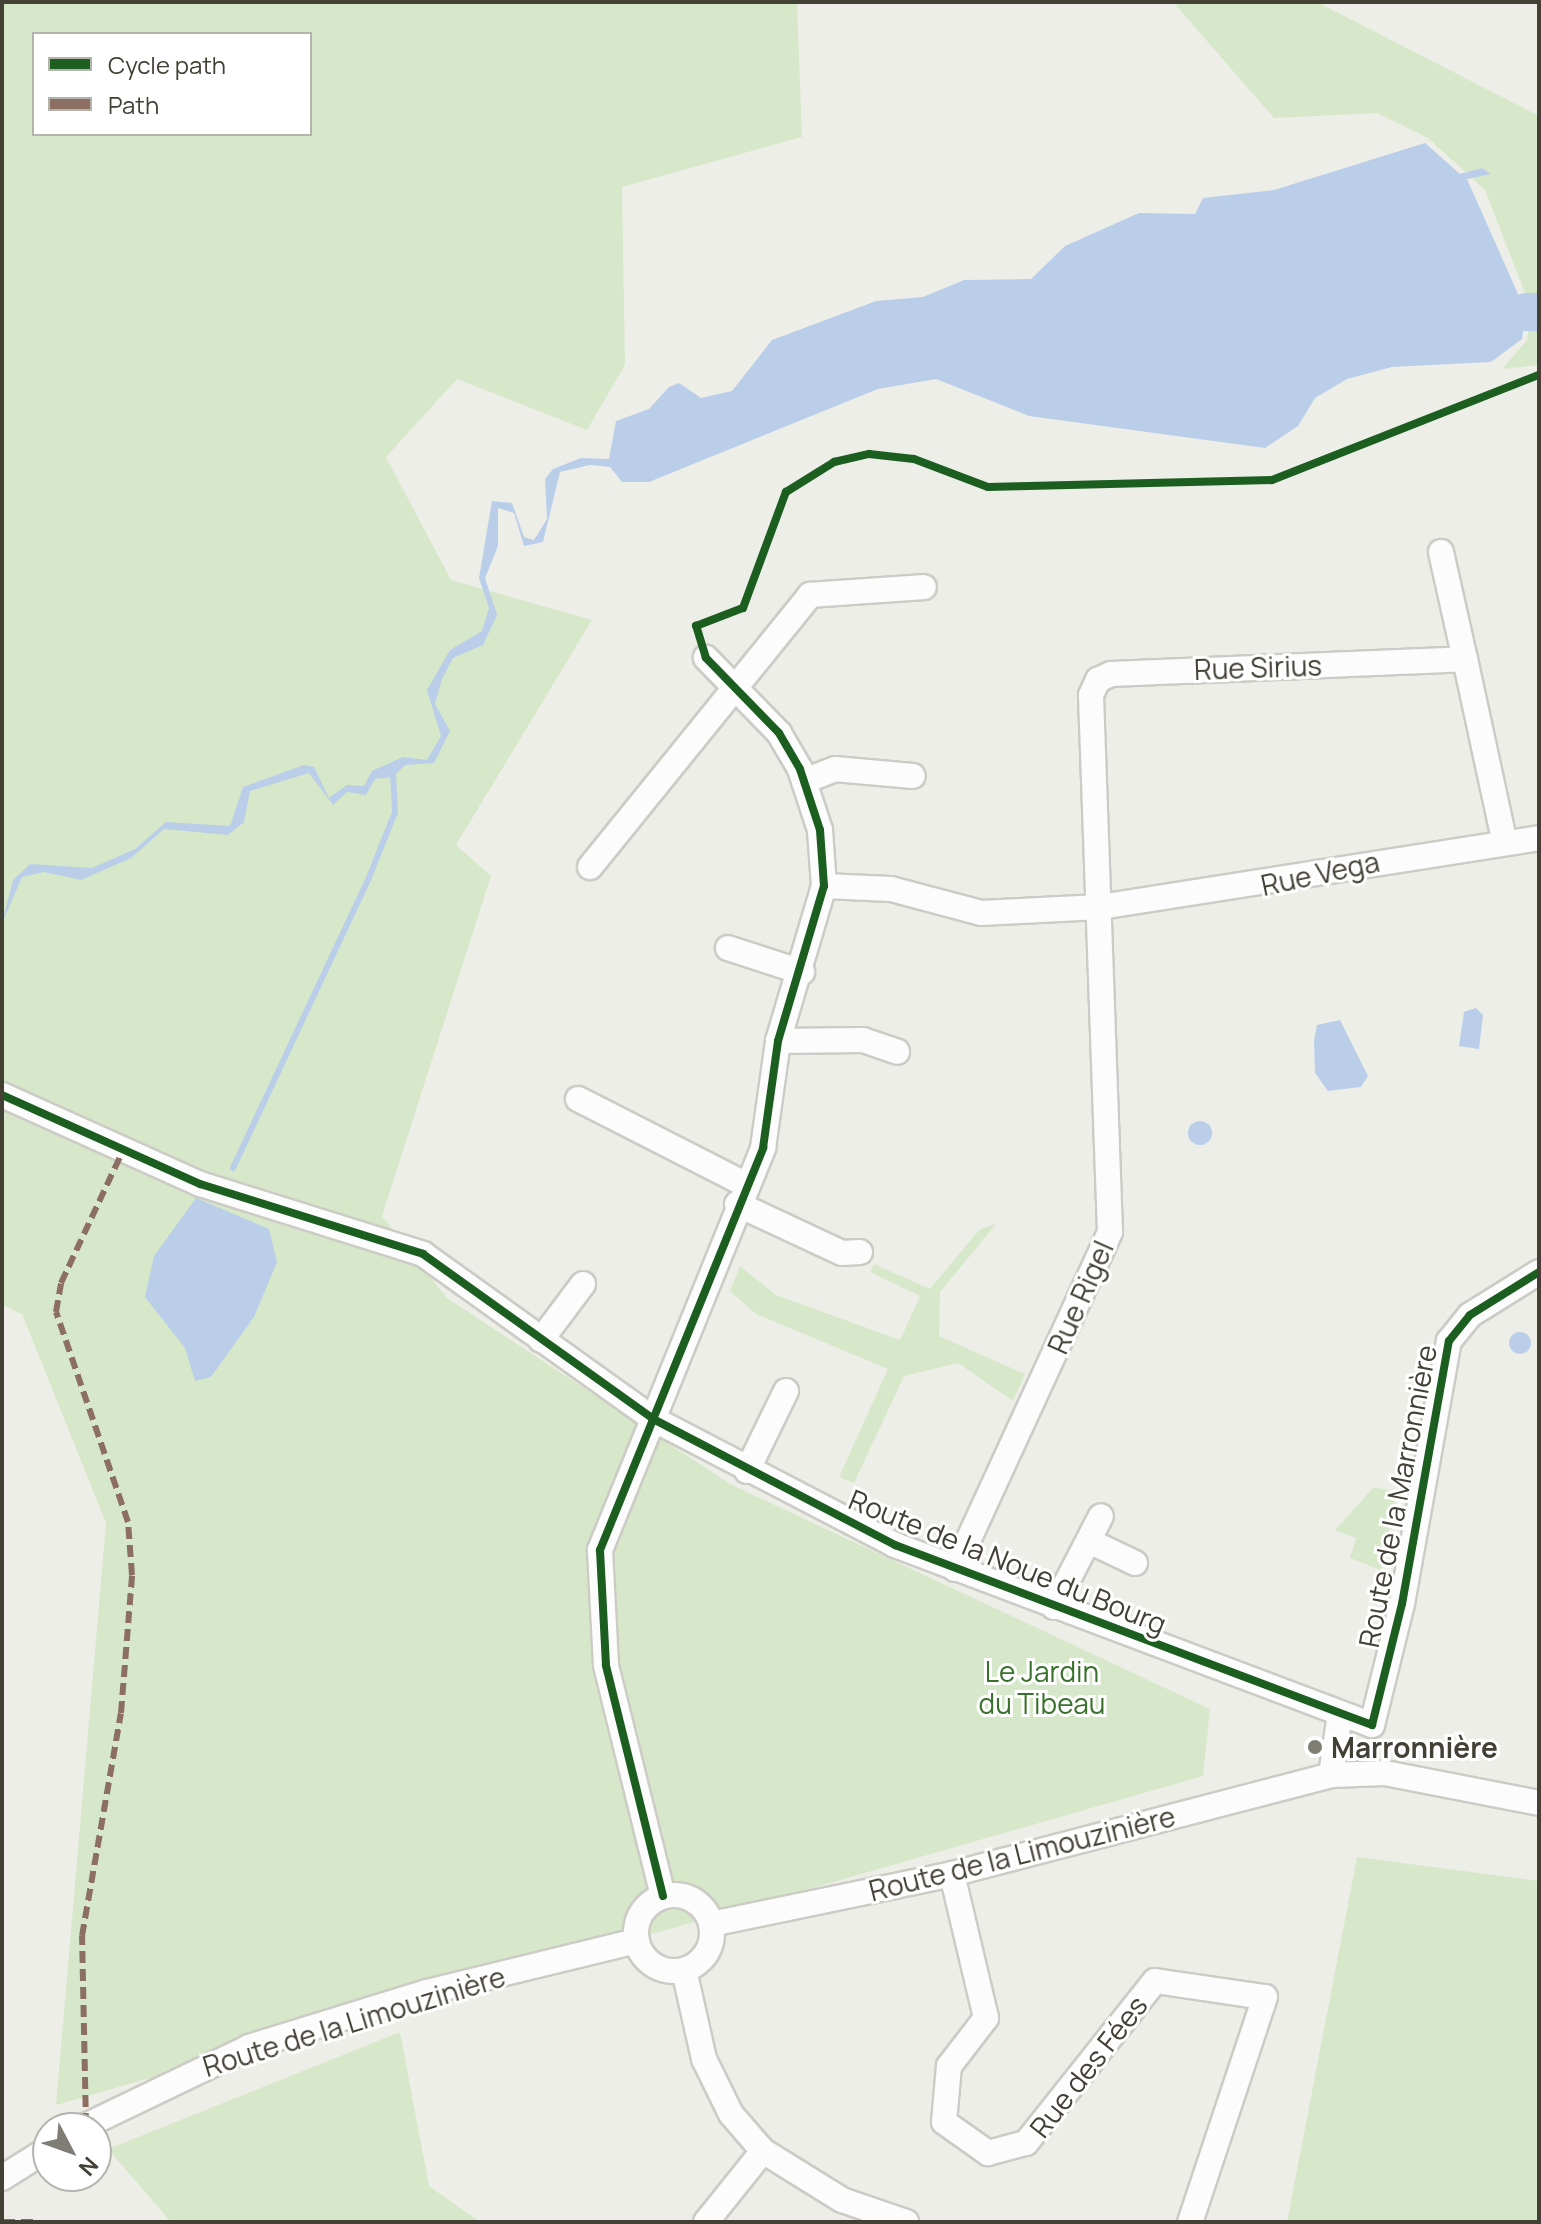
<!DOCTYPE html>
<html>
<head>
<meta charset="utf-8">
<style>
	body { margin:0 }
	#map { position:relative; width:1541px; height:2224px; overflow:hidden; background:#eeeee8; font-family:Manrope,sans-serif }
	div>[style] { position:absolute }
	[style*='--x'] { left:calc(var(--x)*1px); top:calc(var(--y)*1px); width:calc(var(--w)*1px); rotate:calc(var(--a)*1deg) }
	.green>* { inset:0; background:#d6e8c9 }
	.water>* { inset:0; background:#baceea }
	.round { border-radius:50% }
	.stream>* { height:6px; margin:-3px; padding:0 3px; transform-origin:3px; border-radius:3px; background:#baceea }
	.river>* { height:38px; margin:-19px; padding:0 19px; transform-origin:19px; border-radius:19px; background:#baceea }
	.roads { filter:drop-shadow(2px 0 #cccbc5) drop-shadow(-2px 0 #cccbc5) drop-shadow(0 2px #cccbc5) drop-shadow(0 -2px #cccbc5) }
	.minor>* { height:24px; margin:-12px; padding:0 12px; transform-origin:12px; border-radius:12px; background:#fcfcfc }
	.minor>.ring { margin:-12px; padding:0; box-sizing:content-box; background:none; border:24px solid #fcfcfc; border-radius:50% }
	.quiet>* { height:6px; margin-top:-3px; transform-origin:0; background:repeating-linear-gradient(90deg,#8d6e63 0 12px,transparent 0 18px) }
	.cycleway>* { height:8px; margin:-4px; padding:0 4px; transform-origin:4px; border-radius:4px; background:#1b5e20 }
	.dots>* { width:22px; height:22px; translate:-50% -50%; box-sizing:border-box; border:4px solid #fff; border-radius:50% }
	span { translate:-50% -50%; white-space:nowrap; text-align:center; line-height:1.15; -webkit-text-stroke:6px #fff; paint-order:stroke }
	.street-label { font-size:28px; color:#434035 }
	.park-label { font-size:28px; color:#39712c }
	.poi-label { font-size:28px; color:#434035; font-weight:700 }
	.left { translate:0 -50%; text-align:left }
	.frame { position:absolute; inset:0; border:4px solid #434035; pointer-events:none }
	.legend { position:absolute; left:32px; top:32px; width:280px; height:104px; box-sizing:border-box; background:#fff; border:2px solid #b4b3ae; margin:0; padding:10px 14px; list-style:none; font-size:24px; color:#434035 }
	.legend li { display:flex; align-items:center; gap:16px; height:40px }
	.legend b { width:40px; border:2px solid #b4b3ae }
	.north { position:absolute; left:32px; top:2112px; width:80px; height:80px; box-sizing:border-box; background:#fff; border:2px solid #b4b3ae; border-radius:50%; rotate:131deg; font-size:22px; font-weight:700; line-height:32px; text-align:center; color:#434035 }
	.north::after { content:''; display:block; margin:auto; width:28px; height:36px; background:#7f7d74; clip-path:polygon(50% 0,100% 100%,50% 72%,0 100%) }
</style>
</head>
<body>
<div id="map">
	<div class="green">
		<div style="clip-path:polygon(evenodd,2px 2px,797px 2px,802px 137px,622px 187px,625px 365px,587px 430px,457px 379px,386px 457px,451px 580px,592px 620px,456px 845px,491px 876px,382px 1216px,447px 1298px,730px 1484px,1210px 1709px,1203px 1776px,56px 2105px,106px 1523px,22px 1314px,2px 1305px,2px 2px,34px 34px,310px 34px,310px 134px,34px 134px,34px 34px)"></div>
		<div style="clip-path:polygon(1173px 2px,1317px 2px,1539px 116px,1539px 365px,1502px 369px,1527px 340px,1532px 311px,1485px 190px,1428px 138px,1377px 113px,1274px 118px)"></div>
		<div style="clip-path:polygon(997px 1223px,940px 1292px,939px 1336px,1025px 1374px,1013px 1401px,958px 1363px,904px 1376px,854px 1483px,839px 1477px,888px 1369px,756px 1314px,730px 1291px,740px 1266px,776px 1295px,900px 1340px,920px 1296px,870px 1272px,874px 1264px,930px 1289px,979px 1230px)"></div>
		<div style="clip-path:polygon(1374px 1487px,1397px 1492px,1381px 1570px,1350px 1558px,1356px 1538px,1335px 1530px)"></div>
		<div style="clip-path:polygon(1357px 1857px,1539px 1881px,1539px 2222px,1287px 2222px)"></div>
		<div style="clip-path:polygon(400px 2032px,429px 2186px,480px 2222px,171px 2222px,108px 2149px)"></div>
	</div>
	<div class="water">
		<div style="clip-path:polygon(1425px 143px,1460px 174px,1482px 168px,1491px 174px,1467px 179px,1526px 312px,1522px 339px,1491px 362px,1392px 367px,1347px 379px,1315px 398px,1298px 426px,1265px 448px,1029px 416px,936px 379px,878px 389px,649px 482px,622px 482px,610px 467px,590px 465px,560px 472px,543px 542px,524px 546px,514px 513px,498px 508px,498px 546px,485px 578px,497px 615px,483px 645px,453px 658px,442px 679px,435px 704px,450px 731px,434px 763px,405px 765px,393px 777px,375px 779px,366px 795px,347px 792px,333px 805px,309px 773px,250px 791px,244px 822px,228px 835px,164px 829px,131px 858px,81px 880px,44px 872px,22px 877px,2px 923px,13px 880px,30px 864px,92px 868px,135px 849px,166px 822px,230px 826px,243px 787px,304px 765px,314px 767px,329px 798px,347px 785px,364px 786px,372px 771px,403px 757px,427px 760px,441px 736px,427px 690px,450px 650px,482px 631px,489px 608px,479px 578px,492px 501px,512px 503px,524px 537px,534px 540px,547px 519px,545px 479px,553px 469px,581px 458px,609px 459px,616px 421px,649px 409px,669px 387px,679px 383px,701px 398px,732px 391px,772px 340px,876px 301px,923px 297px,964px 280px,1031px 279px,1065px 246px,1139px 213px,1195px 214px,1203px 198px,1274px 190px)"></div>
		<div style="clip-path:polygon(1476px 1008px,1483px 1015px,1479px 1049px,1459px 1046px,1464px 1012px)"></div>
		<div style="clip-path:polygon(1340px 1020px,1368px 1076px,1361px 1087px,1328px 1091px,1315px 1073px,1314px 1040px,1317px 1025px)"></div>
		<div class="round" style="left:1188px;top:1121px;width:24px;height:24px"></div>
		<div style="clip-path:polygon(196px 1198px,269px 1229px,277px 1262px,254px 1317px,211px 1377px,195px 1381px,185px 1348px,145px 1297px,154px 1256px)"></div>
		<div class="round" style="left:1509px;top:1332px;width:22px;height:22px"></div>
	</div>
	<div class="stream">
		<div style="--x:233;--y:1168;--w:318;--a:-64.9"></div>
		<div style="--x:368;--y:880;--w:73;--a:-68.3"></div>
		<div style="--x:395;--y:812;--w:35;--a:-93"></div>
	</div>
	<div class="river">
		<div style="--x:1526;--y:312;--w:13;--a:0"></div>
	</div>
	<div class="roads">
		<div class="minor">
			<div style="--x:1441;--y:552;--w:110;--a:77.4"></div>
			<div style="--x:804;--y:781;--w:33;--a:-21"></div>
			<div style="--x:835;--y:769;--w:78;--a:5.1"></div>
			<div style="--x:590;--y:867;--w:350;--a:-51"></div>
			<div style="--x:810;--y:595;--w:114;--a:-4"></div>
			<div style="--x:824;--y:886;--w:67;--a:2.6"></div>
			<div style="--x:891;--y:889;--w:93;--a:14.9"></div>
			<div style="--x:981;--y:913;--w:119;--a:-2.9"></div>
			<div style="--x:1100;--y:907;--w:444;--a:-8.9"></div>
			<div style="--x:728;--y:948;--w:78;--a:18"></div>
			<div style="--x:778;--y:1041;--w:85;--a:-0.7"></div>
			<div style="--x:863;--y:1040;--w:36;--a:19"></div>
			<div style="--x:2;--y:1095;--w:217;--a:24.2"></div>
			<div style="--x:200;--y:1184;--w:234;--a:17.4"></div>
			<div style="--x:423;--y:1254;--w:285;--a:35.6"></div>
			<div style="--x:655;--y:1420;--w:271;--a:27.5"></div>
			<div style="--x:895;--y:1545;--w:510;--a:20.67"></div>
			<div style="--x:1372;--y:1725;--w:125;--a:-76.1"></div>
			<div style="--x:1402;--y:1604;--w:267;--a:-79.9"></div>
			<div style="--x:1449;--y:1341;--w:33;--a:-51"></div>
			<div style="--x:1470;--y:1315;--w:81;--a:-31.9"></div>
			<div style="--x:578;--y:1099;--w:190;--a:27"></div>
			<div style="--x:737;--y:1204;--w:116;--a:25"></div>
			<div style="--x:842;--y:1253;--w:18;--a:-3"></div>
			<div style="--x:541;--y:1340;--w:70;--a:-53.1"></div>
			<div style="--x:747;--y:1471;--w:89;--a:-64"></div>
			<div style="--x:1089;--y:1541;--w:51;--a:25.6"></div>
			<div style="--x:955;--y:1569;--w:371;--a:-65.3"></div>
			<div style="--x:1110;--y:1232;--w:537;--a:-92.03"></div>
			<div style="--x:1091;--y:695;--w:17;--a:-65"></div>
			<div style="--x:1098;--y:680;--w:14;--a:-25"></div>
			<div style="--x:1111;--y:674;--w:354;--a:-2.4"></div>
			<div style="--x:1465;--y:659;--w:184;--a:77.8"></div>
			<div style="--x:1054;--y:1607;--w:102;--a:-62.7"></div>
			<div style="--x:1331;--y:1775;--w:62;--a:-81.6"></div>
			<div style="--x:952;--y:1874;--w:148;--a:76.7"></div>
			<div style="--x:986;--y:2018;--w:61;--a:127.6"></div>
			<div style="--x:949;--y:2066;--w:56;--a:95.1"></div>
			<div style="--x:944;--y:2122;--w:54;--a:35.2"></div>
			<div style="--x:988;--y:2153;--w:39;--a:-15"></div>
			<div style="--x:1026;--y:2143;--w:207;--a:-51.5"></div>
			<div style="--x:1155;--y:1981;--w:111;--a:8.3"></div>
			<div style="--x:1265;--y:1997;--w:237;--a:108.4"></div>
			<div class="ring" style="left:636px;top:1895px;width:52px;height:52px"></div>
			<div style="--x:663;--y:1896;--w:238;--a:-103.9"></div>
			<div style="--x:606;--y:1665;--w:115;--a:-93"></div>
			<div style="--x:600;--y:1550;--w:434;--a:-67.9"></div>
			<div style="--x:763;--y:1148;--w:108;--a:-82"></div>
			<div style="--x:778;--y:1041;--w:162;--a:-73.5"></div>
			<div style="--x:824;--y:886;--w:56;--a:-94.1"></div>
			<div style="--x:820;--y:830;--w:64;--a:-108.2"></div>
			<div style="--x:800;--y:769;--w:42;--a:-120.3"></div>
			<div style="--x:779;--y:733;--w:105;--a:-134.2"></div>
			<div style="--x:711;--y:1924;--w:246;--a:-11.7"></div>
			<div style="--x:952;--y:1874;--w:392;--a:-14.6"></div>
			<div style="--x:1331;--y:1775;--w:54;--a:-2.1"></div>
			<div style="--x:1385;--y:1773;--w:157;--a:11"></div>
			<div style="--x:684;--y:1970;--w:91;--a:77.3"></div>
			<div style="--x:704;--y:2059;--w:61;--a:63.9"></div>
			<div style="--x:731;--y:2114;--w:49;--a:49.1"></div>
			<div style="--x:763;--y:2151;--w:93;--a:31.8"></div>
			<div style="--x:842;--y:2200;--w:68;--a:19"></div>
			<div style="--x:81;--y:2128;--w:187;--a:-25.7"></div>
			<div style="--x:249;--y:2047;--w:186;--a:-17.2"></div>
			<div style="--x:427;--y:1992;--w:216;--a:-13.7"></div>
			<div style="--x:2;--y:2178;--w:54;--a:-32.2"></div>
			<div style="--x:706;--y:2222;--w:91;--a:-51.2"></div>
		</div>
	</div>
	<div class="quiet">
		<div style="--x:86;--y:2125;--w:189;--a:-91.2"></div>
		<div style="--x:82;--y:1936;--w:226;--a:-80.1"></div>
		<div style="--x:121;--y:1713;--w:138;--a:-85.4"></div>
		<div style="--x:132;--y:1575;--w:53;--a:-94.3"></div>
		<div style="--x:128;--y:1522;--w:222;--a:-108.9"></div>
		<div style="--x:56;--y:1312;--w:29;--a:-80"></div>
		<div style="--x:61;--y:1283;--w:144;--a:-64.9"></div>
		<div style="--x:3;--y:2222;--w:30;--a:0"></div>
	</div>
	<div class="cycleway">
		<div style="--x:2;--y:1095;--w:217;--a:24.2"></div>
		<div style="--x:200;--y:1184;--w:234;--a:17.4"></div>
		<div style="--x:423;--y:1254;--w:285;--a:35.6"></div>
		<div style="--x:655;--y:1420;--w:271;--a:27.5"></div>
		<div style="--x:895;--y:1545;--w:510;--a:20.67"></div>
		<div style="--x:1372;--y:1725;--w:125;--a:-76.1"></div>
		<div style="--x:1402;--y:1604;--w:267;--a:-79.9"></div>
		<div style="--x:1449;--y:1341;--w:33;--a:-51"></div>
		<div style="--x:1470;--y:1315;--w:81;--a:-31.9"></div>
		<div style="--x:663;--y:1896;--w:238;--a:-103.9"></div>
		<div style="--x:606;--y:1665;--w:115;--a:-93"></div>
		<div style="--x:600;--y:1550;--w:434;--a:-67.9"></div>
		<div style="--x:763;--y:1148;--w:108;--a:-82"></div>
		<div style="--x:778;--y:1041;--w:162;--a:-73.5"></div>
		<div style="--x:824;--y:886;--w:56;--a:-94.1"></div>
		<div style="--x:820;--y:830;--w:64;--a:-108.2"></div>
		<div style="--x:800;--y:769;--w:42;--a:-120.3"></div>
		<div style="--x:779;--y:733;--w:105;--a:-134.2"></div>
		<div style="--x:706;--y:658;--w:34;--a:-107"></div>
		<div style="--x:696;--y:626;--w:50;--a:-21"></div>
		<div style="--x:743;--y:608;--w:124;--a:-69.7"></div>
		<div style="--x:786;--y:492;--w:57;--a:-32"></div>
		<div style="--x:834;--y:462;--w:36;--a:-13"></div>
		<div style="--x:869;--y:454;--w:45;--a:6.3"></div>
		<div style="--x:914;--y:459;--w:79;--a:20.7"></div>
		<div style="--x:988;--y:487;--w:284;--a:-1.4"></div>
		<div style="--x:1272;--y:480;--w:287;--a:-21.5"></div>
	</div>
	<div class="dots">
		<div style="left:1315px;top:1747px;background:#7f7d74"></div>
	</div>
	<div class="street-label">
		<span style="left:1258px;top:667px;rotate:-2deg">Rue Sirius</span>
		<span style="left:1320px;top:873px;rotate:-12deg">Rue Vega</span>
		<span style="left:1080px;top:1297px;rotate:-66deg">Rue Rigel</span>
		<span style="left:1397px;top:1496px;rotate:-79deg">Route de la Marronnière</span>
		<span style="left:1008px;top:1561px;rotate:22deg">Route de la Noue du Bourg</span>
		<span style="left:1022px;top:1853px;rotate:-14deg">Route de la Limouzinière</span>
		<span style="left:354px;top:2021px;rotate:-17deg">Route de la Limouzinière</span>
		<span style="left:1088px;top:2066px;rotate:-52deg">Rue des Fées</span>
	</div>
	<div class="park-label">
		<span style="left:1042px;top:1687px">Le Jardin<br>du Tibeau</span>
	</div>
	<div class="poi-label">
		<span class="left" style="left:1331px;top:1747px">Marronnière</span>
	</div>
	<div class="frame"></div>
	<ul class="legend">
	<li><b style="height:10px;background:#1b5e20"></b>Cycle path</li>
	<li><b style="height:10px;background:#8d6e63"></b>Path</li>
	</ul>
	<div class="north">N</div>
</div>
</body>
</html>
